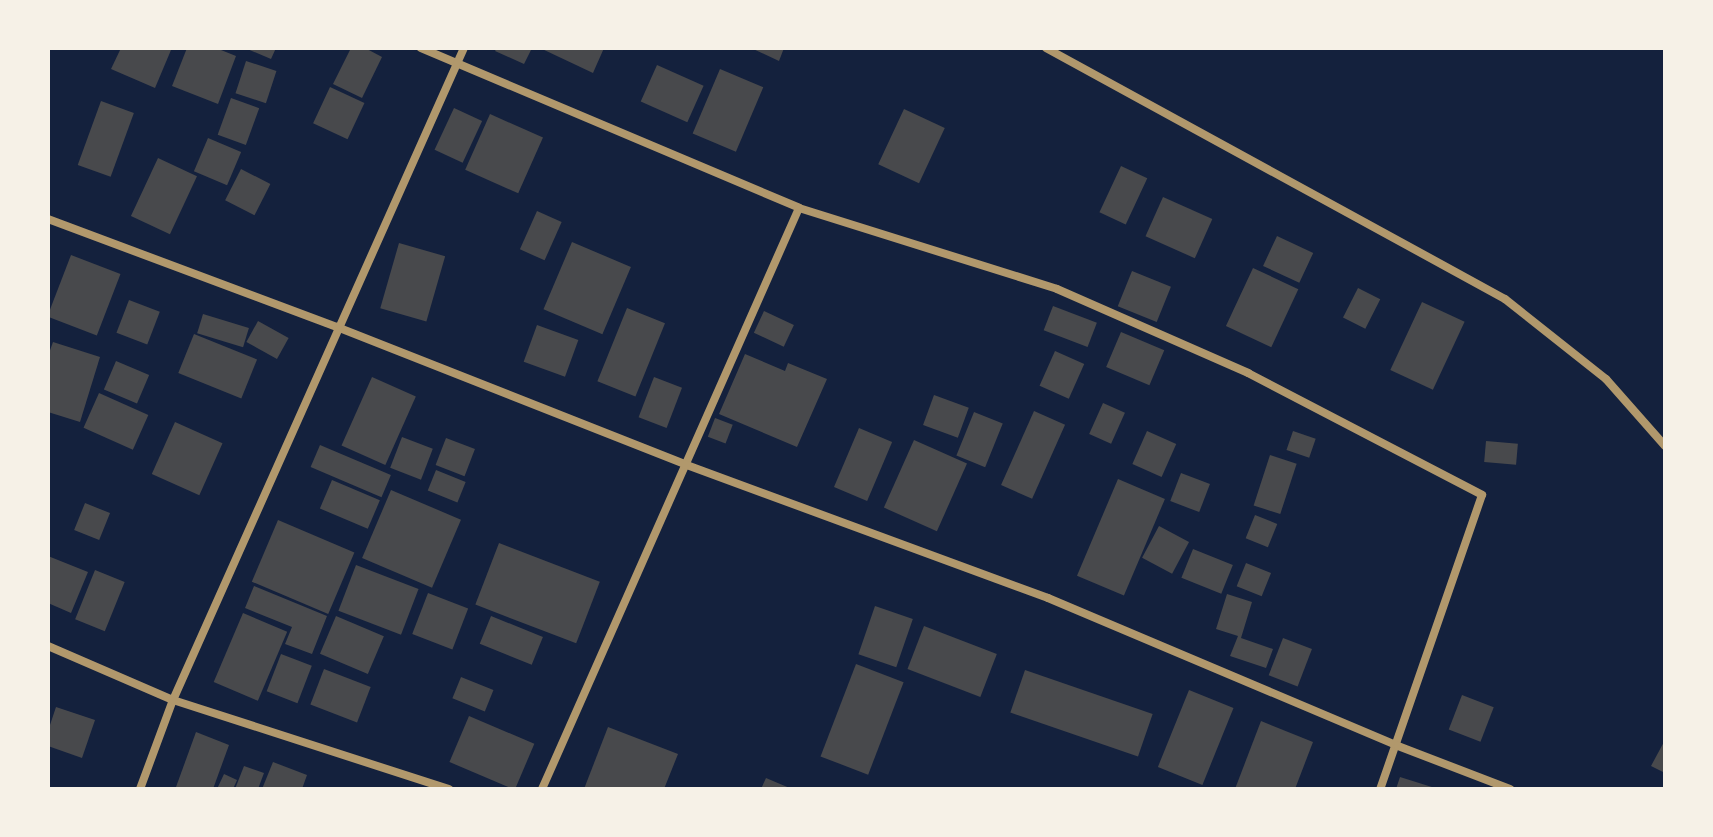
<!DOCTYPE html>
<html>
<head>
<meta charset="utf-8">
<style>
	body { margin:0 }
	#map { position:relative; width:1713px; height:837px; overflow:hidden; background:#14213d; font-family:Karla,sans-serif }
	div>[style] { position:absolute }
	[style*='--x'] { left:calc(var(--x)*1px); top:calc(var(--y)*1px); width:calc(var(--w)*1px); rotate:calc(var(--a)*1deg) }
	.building>* { inset:0; background:#48494c; transform-origin:0 0 }
	.minor>* { height:8px; margin:-4px; padding:0 4px; transform-origin:4px; border-radius:4px; background:#b1986c }
	span { translate:-50% -50%; white-space:nowrap; text-align:center; line-height:1.15; -webkit-text-stroke:6px #f6f1e7; paint-order:stroke }
	.frame { position:absolute; inset:0; border:50px solid #f6f1e7; pointer-events:none }
</style>
</head>
<body>
<div id="map">
	<div class="building">
		<div style="clip-path:polygon(121px 48px,171px 50px,155px 88px,111px 69px)"></div>
		<div style="clip-path:polygon(187px 48px,216px 48px,236px 56px,218px 104px,172px 86px)"></div>
		<div style="clip-path:polygon(245px 48px,276px 48px,271px 59px)"></div>
		<div style="clip-path:polygon(351px 48px,365px 48px,382px 57px,362px 98px,333px 84px)"></div>
		<div style="clip-path:polygon(497px 48px,532px 48px,524px 64px,495px 51px)"></div>
		<div style="clip-path:polygon(540px 48px,604px 48px,593px 73px)"></div>
		<div style="clip-path:polygon(751px 48px,784px 48px,779px 61px)"></div>
		<div style="left:246px;top:61px;width:32px;height:34px;rotate:18deg"></div>
		<div style="left:657px;top:65px;width:51px;height:40px;rotate:24deg"></div>
		<div style="left:720px;top:69px;width:47px;height:70px;rotate:23deg"></div>
		<div style="left:330px;top:87px;width:38px;height:40px;rotate:25deg"></div>
		<div style="left:231px;top:98px;width:30px;height:39px;rotate:20deg"></div>
		<div style="left:101px;top:101px;width:35px;height:68px;rotate:20deg"></div>
		<div style="left:454px;top:108px;width:31px;height:46px;rotate:25deg"></div>
		<div style="left:904px;top:109px;width:45px;height:61px;rotate:25deg"></div>
		<div style="left:490px;top:114px;width:58px;height:61px;rotate:24deg"></div>
		<div style="left:208px;top:138px;width:36px;height:36px;rotate:23deg"></div>
		<div style="left:158px;top:158px;width:43px;height:64px;rotate:25deg"></div>
		<div style="left:1121px;top:166px;width:29px;height:51px;rotate:25deg"></div>
		<div style="left:241px;top:169px;width:33px;height:35px;rotate:27deg"></div>
		<div style="left:1163px;top:197px;width:54px;height:43px;rotate:24deg"></div>
		<div style="left:537px;top:211px;width:27px;height:42px;rotate:24deg"></div>
		<div style="left:1277px;top:236px;width:40px;height:33px;rotate:25deg"></div>
		<div style="left:572px;top:242px;width:64px;height:73px;rotate:23deg"></div>
		<div style="left:399px;top:243px;width:48px;height:68px;rotate:16deg"></div>
		<div style="left:71px;top:255px;width:53px;height:66px;rotate:21deg"></div>
		<div style="left:1253px;top:268px;width:50px;height:64px;rotate:25deg"></div>
		<div style="left:1132px;top:271px;width:42px;height:38px;rotate:22deg"></div>
		<div style="left:1358px;top:288px;width:25px;height:33px;rotate:27deg"></div>
		<div style="left:129px;top:300px;width:33px;height:35px;rotate:21deg"></div>
		<div style="left:1422px;top:302px;width:47px;height:75px;rotate:25deg"></div>
		<div style="left:1053px;top:306px;width:47px;height:26px;rotate:21deg"></div>
		<div style="left:627px;top:308px;width:41px;height:79px;rotate:22deg"></div>
		<div style="left:764px;top:311px;width:33px;height:24px;rotate:25deg"></div>
		<div style="left:203px;top:314px;width:48px;height:20px;rotate:17deg"></div>
		<div style="left:258px;top:321px;width:35px;height:24px;rotate:29deg"></div>
		<div style="left:537px;top:325px;width:44px;height:39px;rotate:20deg"></div>
		<div style="left:1121px;top:332px;width:47px;height:38px;rotate:23deg"></div>
		<div style="left:194px;top:334px;width:68px;height:42px;rotate:22deg"></div>
		<div style="clip-path:polygon(53px 342px,100px 357px,80px 422px,48px 412px,48px 356px)"></div>
		<div style="left:1055px;top:351px;width:32px;height:38px;rotate:24deg"></div>
		<div style="clip-path:polygon(745px 354px,785px 371px,788px 363px,827px 379px,797px 447px,719px 414px)"></div>
		<div style="left:116px;top:361px;width:36px;height:31px;rotate:23deg"></div>
		<div style="left:372px;top:377px;width:48px;height:75px;rotate:24deg"></div>
		<div style="left:654px;top:377px;width:30px;height:43px;rotate:21deg"></div>
		<div style="left:99px;top:393px;width:54px;height:38px;rotate:24deg"></div>
		<div style="left:934px;top:395px;width:37px;height:32px;rotate:20deg"></div>
		<div style="left:1103px;top:403px;width:24px;height:34px;rotate:24deg"></div>
		<div style="left:1034px;top:411px;width:34px;height:81px;rotate:24deg"></div>
		<div style="left:974px;top:412px;width:31px;height:47px;rotate:22deg"></div>
		<div style="left:715px;top:418px;width:19px;height:20px;rotate:21deg"></div>
		<div style="left:175px;top:422px;width:52px;height:57px;rotate:24deg"></div>
		<div style="left:859px;top:428px;width:36px;height:64px;rotate:23deg"></div>
		<div style="left:1147px;top:431px;width:32px;height:36px;rotate:24deg"></div>
		<div style="left:1293px;top:431px;width:24px;height:20px;rotate:19deg"></div>
		<div style="left:402px;top:437px;width:33px;height:33px;rotate:21deg"></div>
		<div style="left:446px;top:438px;width:31px;height:29px;rotate:21deg"></div>
		<div style="left:914px;top:440px;width:58px;height:74px;rotate:24deg"></div>
		<div style="left:1486px;top:441px;width:32px;height:21px;rotate:5deg"></div>
		<div style="left:320px;top:445px;width:77px;height:24px;rotate:23deg"></div>
		<div style="left:1270px;top:455px;width:28px;height:53px;rotate:18deg"></div>
		<div style="left:436px;top:470px;width:32px;height:22px;rotate:22deg"></div>
		<div style="left:1181px;top:473px;width:31px;height:30px;rotate:21deg"></div>
		<div style="left:1118px;top:479px;width:51px;height:105px;rotate:23deg"></div>
		<div style="left:332px;top:480px;width:52px;height:31px;rotate:23deg"></div>
		<div style="left:391px;top:490px;width:76px;height:74px;rotate:23deg"></div>
		<div style="left:85px;top:503px;width:27px;height:29px;rotate:22deg"></div>
		<div style="left:1255px;top:515px;width:24px;height:25px;rotate:22deg"></div>
		<div style="left:278px;top:520px;width:83px;height:67px;rotate:23deg"></div>
		<div style="left:1159px;top:526px;width:34px;height:36px;rotate:28deg"></div>
		<div style="left:499px;top:543px;width:108px;height:66px;rotate:21deg"></div>
		<div style="left:1193px;top:549px;width:43px;height:31px;rotate:22deg"></div>
		<div style="clip-path:polygon(48px 556px,88px 572px,71px 613px,48px 603px)"></div>
		<div style="left:1246px;top:563px;width:27px;height:25px;rotate:22deg"></div>
		<div style="left:356px;top:565px;width:67px;height:49px;rotate:21deg"></div>
		<div style="left:95px;top:570px;width:32px;height:53px;rotate:22deg"></div>
		<div style="clip-path:polygon(254px 586px,327px 616px,312px 654px,285px 644px,292px 627px,245px 608px)"></div>
		<div style="left:428px;top:593px;width:43px;height:44px;rotate:21deg"></div>
		<div style="clip-path:polygon(1227px 594px,1252px 602px,1241px 638px,1273px 649px,1266px 668px,1230px 656px,1238px 636px,1216px 629px)"></div>
		<div style="left:875px;top:606px;width:40px;height:51px;rotate:19deg"></div>
		<div style="left:243px;top:613px;width:48px;height:75px;rotate:23deg"></div>
		<div style="left:336px;top:616px;width:52px;height:41px;rotate:23deg"></div>
		<div style="left:491px;top:616px;width:56px;height:30px;rotate:22deg"></div>
		<div style="left:924px;top:626px;width:78px;height:46px;rotate:21deg"></div>
		<div style="left:1283px;top:638px;width:31px;height:40px;rotate:21deg"></div>
		<div style="left:281px;top:654px;width:33px;height:40px;rotate:21deg"></div>
		<div style="left:856px;top:664px;width:51px;height:99px;rotate:21deg"></div>
		<div style="left:324px;top:669px;width:50px;height:38px;rotate:21deg"></div>
		<div style="left:1025px;top:670px;width:135px;height:45px;rotate:19deg"></div>
		<div style="left:461px;top:677px;width:35px;height:23px;rotate:22deg"></div>
		<div style="left:1189px;top:690px;width:48px;height:83px;rotate:22deg"></div>
		<div style="left:1462px;top:695px;width:34px;height:37px;rotate:21deg"></div>
		<div style="clip-path:polygon(56px 707px,95px 720px,82px 758px,48px 746px,48px 731px)"></div>
		<div style="left:469px;top:716px;width:71px;height:50px;rotate:23deg"></div>
		<div style="clip-path:polygon(1261px 721px,1313px 742px,1295px 789px,1235px 789px)"></div>
		<div style="clip-path:polygon(608px 727px,678px 754px,664px 789px,584px 789px)"></div>
		<div style="clip-path:polygon(196px 732px,229px 745px,213px 789px,176px 787px)"></div>
		<div style="clip-path:polygon(1665px 740px,1665px 773px,1651px 766px)"></div>
		<div style="clip-path:polygon(273px 762px,307px 775px,302px 789px,262px 789px)"></div>
		<div style="clip-path:polygon(244px 766px,264px 773px,258px 789px,235px 789px)"></div>
		<div style="clip-path:polygon(224px 774px,237px 780px,233px 789px,217px 789px)"></div>
		<div style="clip-path:polygon(1400px 777px,1435px 788px,1435px 789px,1396px 789px)"></div>
		<div style="clip-path:polygon(766px 778px,792px 789px,761px 789px)"></div>
	</div>
	<div class="minor">
		<div style="--x:421;--y:48;--w:410;--a:22.9"></div>
		<div style="--x:799;--y:208;--w:635;--a:113.86"></div>
		<div style="--x:1046;--y:48;--w:523;--a:28.67"></div>
		<div style="--x:1505;--y:299;--w:129;--a:38.4"></div>
		<div style="--x:1606;--y:379;--w:89;--a:48.6"></div>
		<div style="--x:799;--y:208;--w:270;--a:17.4"></div>
		<div style="--x:1057;--y:289;--w:209;--a:23.7"></div>
		<div style="--x:1248;--y:373;--w:264;--a:27.5"></div>
		<div style="--x:1482;--y:495;--w:311;--a:109.1"></div>
		<div style="--x:48;--y:219;--w:309;--a:20.5"></div>
		<div style="--x:337;--y:327;--w:373;--a:21.5"></div>
		<div style="--x:684;--y:464;--w:388;--a:20.2"></div>
		<div style="--x:1048;--y:598;--w:380;--a:22.9"></div>
		<div style="--x:1398;--y:746;--w:120;--a:21"></div>
		<div style="--x:48;--y:646;--w:136;--a:23.4"></div>
		<div style="--x:173;--y:700;--w:290;--a:17.9"></div>
		<div style="--x:140;--y:789;--w:95;--a:-69.7"></div>
		<div style="--x:173;--y:700;--w:714;--a:-65.95"></div>
	</div>
	<div class="frame"></div>
</div>
</body>
</html>
